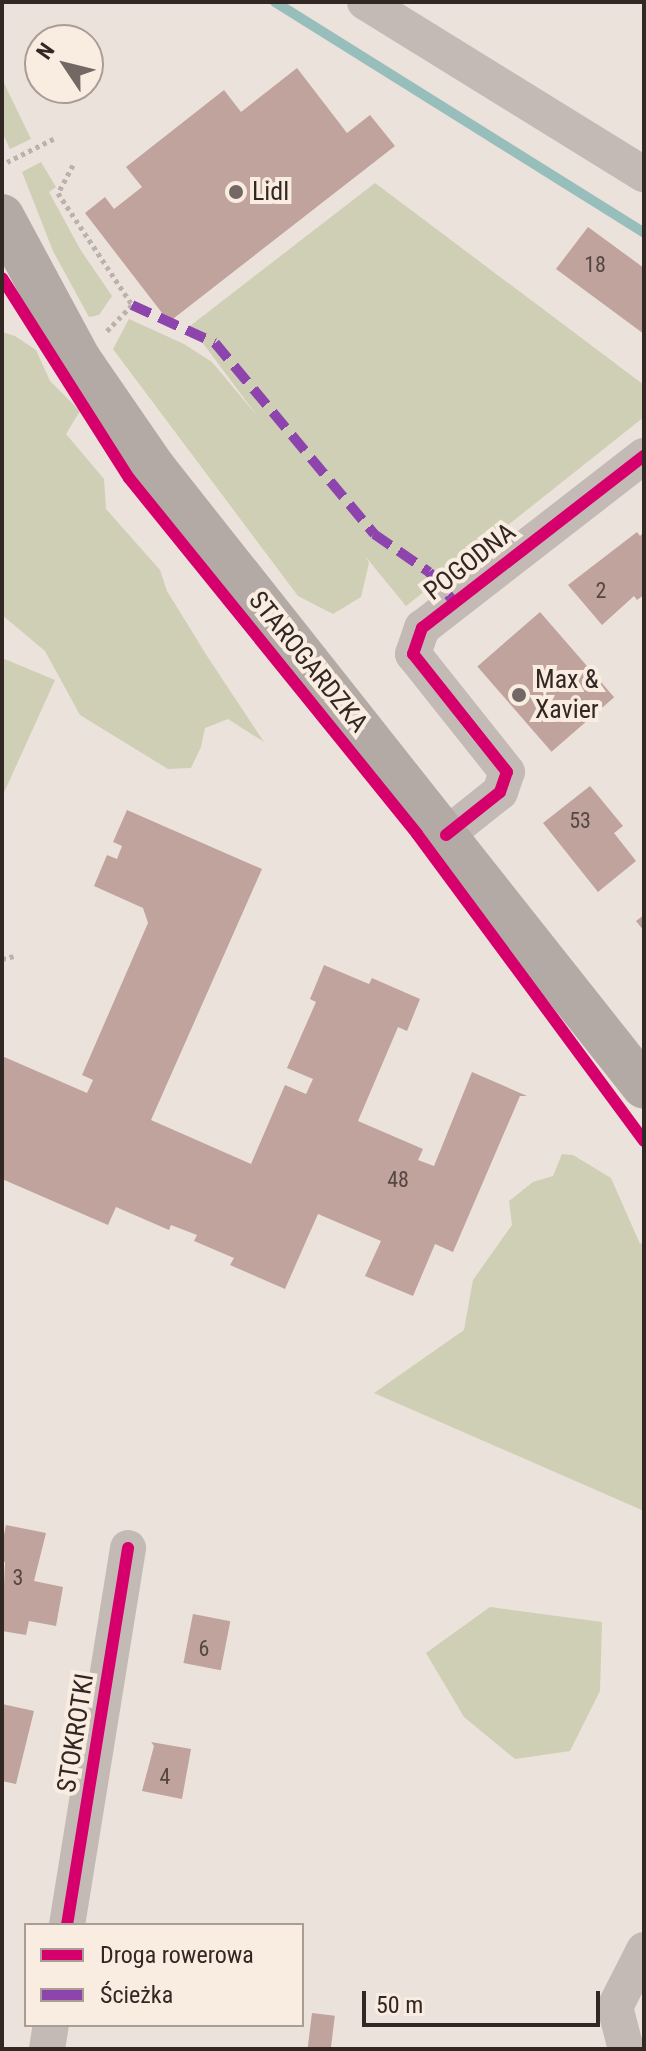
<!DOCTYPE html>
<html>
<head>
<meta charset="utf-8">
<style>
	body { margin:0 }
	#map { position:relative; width:646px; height:2051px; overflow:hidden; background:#ebe2db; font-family:"Roboto Condensed",sans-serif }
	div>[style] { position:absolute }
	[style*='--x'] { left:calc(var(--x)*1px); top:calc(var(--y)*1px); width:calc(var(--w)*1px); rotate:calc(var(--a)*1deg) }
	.green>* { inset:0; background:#cecfb4 }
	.stream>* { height:10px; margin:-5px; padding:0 5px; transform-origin:5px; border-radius:5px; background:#97beba }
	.building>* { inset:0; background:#c0a39c; transform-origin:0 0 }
	.path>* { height:5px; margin-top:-2.5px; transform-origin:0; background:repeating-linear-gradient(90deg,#bcb2ad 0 4px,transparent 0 8px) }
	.minor>* { height:36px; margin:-18px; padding:0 18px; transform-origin:18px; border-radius:18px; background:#c3bab5 }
	.secondary>* { height:44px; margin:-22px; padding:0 22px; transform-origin:22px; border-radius:22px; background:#b4aaa5 }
	.quiet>* { height:10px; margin-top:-5px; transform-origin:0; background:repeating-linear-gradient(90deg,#8e44ad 0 20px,transparent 0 30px) }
	.cycleway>* { height:12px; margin:-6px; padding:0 6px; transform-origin:6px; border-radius:6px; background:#d6006c }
	.dots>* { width:22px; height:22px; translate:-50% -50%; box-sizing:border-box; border:4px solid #f9ece1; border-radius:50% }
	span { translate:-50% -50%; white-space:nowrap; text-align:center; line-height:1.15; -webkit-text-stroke:8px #f9ece1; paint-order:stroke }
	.number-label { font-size:22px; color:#564642 }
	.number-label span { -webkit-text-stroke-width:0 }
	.poi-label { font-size:26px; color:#332724 }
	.left { translate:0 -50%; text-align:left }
	.street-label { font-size:26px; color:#332724 }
	.frame { position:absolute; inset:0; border:4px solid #332724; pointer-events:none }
	.legend { position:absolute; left:24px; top:1923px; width:280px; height:104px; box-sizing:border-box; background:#f9ece1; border:2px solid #aa9d95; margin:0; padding:10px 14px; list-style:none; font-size:24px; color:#332724 }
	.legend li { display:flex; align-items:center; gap:16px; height:40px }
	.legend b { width:40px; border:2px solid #aa9d95 }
	.north { position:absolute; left:24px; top:24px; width:80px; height:80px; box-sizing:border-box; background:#f9ece1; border:2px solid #aa9d95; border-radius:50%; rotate:305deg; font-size:22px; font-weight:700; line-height:32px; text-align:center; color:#332724 }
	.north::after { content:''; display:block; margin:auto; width:28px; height:36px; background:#736864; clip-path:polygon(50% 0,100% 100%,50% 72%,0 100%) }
	.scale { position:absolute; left:362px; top:1991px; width:238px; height:36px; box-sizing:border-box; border:4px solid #332724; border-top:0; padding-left:10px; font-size:24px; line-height:28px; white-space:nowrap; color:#332724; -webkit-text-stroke:6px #f9ece1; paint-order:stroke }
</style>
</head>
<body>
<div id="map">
	<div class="green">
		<div style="clip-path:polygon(2px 79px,31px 139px,10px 149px,2px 132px)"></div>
		<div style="clip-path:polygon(41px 162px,56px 187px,49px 192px,80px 249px,112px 296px,99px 315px,89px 317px,53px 251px,22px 172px)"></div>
		<div style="clip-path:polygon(375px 183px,644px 385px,644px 417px,406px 606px,365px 556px,369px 563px,361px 597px,333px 614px,298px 596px,113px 349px,129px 319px,184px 344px,212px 362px,258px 417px,190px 326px)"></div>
		<div style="clip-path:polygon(2px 332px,15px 336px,36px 350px,50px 381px,80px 411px,66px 434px,104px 479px,106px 509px,160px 570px,167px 591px,207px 656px,264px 742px,228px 719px,205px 728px,201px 747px,191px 768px,168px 769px,80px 715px,45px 651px,2px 615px)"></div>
		<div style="clip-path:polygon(2px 658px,55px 680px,2px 797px)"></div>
		<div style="clip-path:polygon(562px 1154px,573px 1155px,611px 1178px,640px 1244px,644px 1241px,644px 1511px,374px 1393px,464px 1330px,473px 1280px,512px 1225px,509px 1201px,533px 1182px,553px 1176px)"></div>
		<div style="clip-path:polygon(490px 1607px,602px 1622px,600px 1691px,570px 1751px,515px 1759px,464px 1717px,426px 1653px)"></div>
	</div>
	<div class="stream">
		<div style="--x:275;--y:2;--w:435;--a:32"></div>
	</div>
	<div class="building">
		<div style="clip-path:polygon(297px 68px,347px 133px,370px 115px,395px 146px,169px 322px,85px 213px,105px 197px,114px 209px,142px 187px,126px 167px,224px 90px,241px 112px)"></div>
		<div style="clip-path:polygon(588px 227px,644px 268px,644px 334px,556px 269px)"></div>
		<div style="clip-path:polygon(637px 532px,640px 536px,644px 532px,644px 595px,637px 600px,634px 596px,602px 625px,568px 585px)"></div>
		<div style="left:540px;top:612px;width:113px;height:83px;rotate:49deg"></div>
		<div style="clip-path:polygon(590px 786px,623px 826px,614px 833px,636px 861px,598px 892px,543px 823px)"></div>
		<div style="clip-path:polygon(127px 810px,262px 869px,151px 1120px,251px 1164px,285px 1085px,306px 1094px,313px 1079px,287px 1068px,316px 1002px,310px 999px,324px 965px,369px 984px,372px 978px,420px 999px,407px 1031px,398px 1027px,358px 1121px,423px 1149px,418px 1160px,434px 1166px,472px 1072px,527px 1096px,520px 1096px,453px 1252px,435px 1244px,413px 1296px,365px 1276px,381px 1241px,318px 1214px,285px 1289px,230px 1265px,234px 1258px,194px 1241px,197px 1235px,171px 1225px,169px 1230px,116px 1207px,108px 1225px,2px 1179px,2px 1056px,87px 1093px,93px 1080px,82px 1075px,148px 923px,143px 908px,94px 886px,107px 855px,117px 859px,122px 846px,113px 842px)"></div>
		<div style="clip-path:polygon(644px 915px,644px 931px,636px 921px)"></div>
		<div style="clip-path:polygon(6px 1525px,46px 1533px,34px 1581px,63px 1587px,56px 1626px,29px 1621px,26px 1635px,2px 1631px,5px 1562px,2px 1561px,2px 1545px)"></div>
		<div style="left:193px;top:1614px;width:38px;height:50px;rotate:11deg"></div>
		<div style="clip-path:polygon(2px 1704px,34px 1711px,16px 1784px,2px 1781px)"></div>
		<div style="clip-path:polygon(151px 1742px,191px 1749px,182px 1799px,142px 1791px,154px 1746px)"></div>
		<div style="left:312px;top:2013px;width:23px;height:36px;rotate:7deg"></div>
	</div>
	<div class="path">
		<div style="--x:7;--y:162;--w:56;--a:-26.6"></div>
		<div style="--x:73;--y:165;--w:32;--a:118"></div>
		<div style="--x:58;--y:193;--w:134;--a:56.5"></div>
		<div style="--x:132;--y:305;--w:39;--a:134"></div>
		<div style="--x:2;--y:959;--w:12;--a:-14"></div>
	</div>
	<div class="minor">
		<div style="--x:365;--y:2;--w:328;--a:31.7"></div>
		<div style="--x:446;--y:835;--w:69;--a:-38.5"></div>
		<div style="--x:500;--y:792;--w:21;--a:-71"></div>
		<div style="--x:507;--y:772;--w:151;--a:-128.5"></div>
		<div style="--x:413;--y:654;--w:28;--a:-71"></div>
		<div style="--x:422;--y:628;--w:281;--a:-37.8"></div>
		<div style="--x:67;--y:1925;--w:382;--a:-80.8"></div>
		<div style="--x:47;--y:2049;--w:24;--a:-81"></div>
		<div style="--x:626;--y:2049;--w:43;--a:-104.7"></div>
		<div style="--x:615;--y:2007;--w:64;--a:-63"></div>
	</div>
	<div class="secondary">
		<div style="--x:2;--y:216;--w:162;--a:61.7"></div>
		<div style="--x:79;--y:359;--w:132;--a:55.5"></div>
		<div style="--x:154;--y:468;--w:789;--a:51.63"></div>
	</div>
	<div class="quiet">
		<div style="--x:132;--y:305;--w:91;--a:24.6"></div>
		<div style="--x:215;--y:343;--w:249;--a:50.2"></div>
		<div style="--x:374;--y:534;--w:67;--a:34.6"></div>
		<div style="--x:429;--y:572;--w:39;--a:50"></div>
	</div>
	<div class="cycleway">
		<div style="--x:2;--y:278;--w:237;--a:57.6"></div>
		<div style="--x:129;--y:478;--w:458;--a:51"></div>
		<div style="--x:417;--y:834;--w:382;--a:53.5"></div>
		<div style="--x:446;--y:835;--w:69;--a:-38.5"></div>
		<div style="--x:500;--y:792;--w:21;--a:-71"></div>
		<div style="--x:507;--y:772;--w:151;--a:-128.5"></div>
		<div style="--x:413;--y:654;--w:28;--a:-71"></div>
		<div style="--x:422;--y:628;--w:281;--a:-37.8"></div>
		<div style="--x:67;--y:1925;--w:382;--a:-80.8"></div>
	</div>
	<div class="dots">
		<div style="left:236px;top:192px;background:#736864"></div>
		<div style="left:519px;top:695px;background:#736864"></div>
	</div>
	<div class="number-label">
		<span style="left:595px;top:265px">18</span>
		<span style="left:601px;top:591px">2</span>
		<span style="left:580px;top:821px">53</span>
		<span style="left:398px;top:1180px">48</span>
		<span style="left:18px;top:1578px">3</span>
		<span style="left:204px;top:1649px">6</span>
		<span style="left:165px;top:1777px">4</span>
	</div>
	<div class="poi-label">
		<span class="left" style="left:252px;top:192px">Lidl</span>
		<span class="left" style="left:535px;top:695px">Max &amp;<br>Xavier</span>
	</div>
	<div class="street-label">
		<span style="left:470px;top:562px;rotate:-38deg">POGODNA</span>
		<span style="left:308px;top:662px;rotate:51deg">STAROGARDZKA</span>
		<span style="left:76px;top:1733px;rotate:-81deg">STOKROTKI</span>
	</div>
	<div class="frame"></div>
	<ul class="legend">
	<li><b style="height:10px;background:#d6006c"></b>Droga rowerowa</li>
	<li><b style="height:10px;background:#8e44ad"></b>Ścieżka</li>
	</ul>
	<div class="north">N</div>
	<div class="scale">50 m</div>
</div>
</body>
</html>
